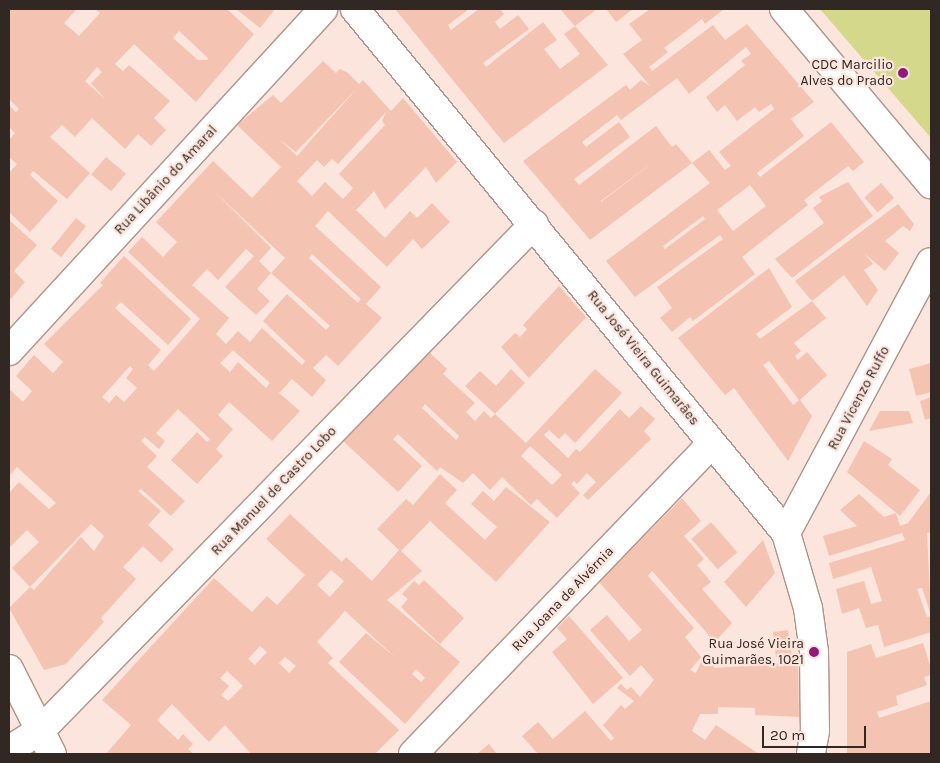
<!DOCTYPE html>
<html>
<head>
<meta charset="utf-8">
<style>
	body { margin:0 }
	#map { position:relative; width:940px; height:763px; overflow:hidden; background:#fce5dc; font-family:Karla,sans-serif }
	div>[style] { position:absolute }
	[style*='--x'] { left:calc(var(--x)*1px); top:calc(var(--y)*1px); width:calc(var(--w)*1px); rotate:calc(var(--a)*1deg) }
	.green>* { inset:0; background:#d3d88b }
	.building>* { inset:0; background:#f5c3b1; transform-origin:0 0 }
	.roads { filter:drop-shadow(1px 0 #ae948a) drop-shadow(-1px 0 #ae948a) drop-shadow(0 1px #ae948a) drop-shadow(0 -1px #ae948a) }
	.minor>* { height:28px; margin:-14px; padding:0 14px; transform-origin:14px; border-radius:14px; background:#fff }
	.dots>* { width:14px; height:14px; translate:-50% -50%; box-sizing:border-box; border:2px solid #fce5dc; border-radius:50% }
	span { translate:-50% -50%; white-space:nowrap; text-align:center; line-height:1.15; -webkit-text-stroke:4.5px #fce5dc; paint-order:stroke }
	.poi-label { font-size:14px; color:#312723 }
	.right { translate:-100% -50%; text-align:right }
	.street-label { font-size:14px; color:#312723 }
	.frame { position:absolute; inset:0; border:10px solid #312723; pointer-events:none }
	.scale { position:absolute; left:762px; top:726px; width:104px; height:22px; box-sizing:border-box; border:2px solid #312723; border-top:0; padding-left:6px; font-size:15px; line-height:18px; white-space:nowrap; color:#312723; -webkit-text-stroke:4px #fce5dc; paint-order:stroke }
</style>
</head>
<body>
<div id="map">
	<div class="green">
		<div style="clip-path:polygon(820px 9px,931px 9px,931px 138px)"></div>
	</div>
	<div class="building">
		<div style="clip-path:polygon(evenodd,9px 9px,77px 9px,64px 23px,79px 36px,100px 13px,95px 9px,227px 9px,254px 34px,196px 102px,134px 44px,115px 64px,123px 71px,129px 65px,170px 101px,154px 118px,166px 130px,151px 146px,138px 134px,125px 149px,92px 118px,75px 137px,62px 125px,50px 137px,90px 173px,67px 199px,33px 171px,30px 175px,58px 201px,30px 232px,9px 212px,9px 173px,17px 164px,9px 157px,9px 140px,15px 133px,9px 127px,9px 105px,16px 112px,19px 109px,9px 99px,9px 9px,179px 31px,208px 58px,207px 60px,198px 60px,173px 38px,179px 31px,9px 9px,97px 67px,102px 72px,91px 83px,105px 99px,85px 81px,97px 67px)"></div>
		<div style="clip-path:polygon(236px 9px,275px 9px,260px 28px)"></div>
		<div style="clip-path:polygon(395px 9px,469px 9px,448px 25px,451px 30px,479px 9px,500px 9px,504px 14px,495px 22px,500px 29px,518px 15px,529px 29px,483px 63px,486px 67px,543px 22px,557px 40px,544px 49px,560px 69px,580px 54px,564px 34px,575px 26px,608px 65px,504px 143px)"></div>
		<div style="clip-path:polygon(560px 9px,597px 9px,575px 26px)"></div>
		<div style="clip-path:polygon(606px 9px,633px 9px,616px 22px)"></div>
		<div style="clip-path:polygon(evenodd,650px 9px,724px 9px,705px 24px,702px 19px,664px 48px,668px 52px,649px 67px,652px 71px,713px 25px,725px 40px,747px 24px,814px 102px,791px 119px,804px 136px,757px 173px,760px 177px,831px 122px,864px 162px,853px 171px,848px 166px,804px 200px,808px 205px,742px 257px,755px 274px,693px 321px,690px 317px,672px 332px,660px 318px,672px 308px,657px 287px,723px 239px,720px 235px,635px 297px,606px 261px,710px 183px,692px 163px,709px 150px,725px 170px,731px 166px,719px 152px,774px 109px,771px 104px,759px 112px,755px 107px,737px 121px,725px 105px,717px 112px,706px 97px,745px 65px,741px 61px,751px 54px,746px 47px,689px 94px,677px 78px,621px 120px,617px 115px,582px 142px,586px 147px,619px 122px,630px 137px,574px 179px,579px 185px,656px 126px,672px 147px,676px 144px,692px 163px,590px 240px,523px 161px,626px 85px,630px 90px,641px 80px,650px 86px,623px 54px,642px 40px,629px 24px,650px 9px,660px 157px,601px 202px,601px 201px,660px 157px,650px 9px,750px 185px,766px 206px,733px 231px,717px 210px,750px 185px,650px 9px,703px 216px,705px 219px,665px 249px,663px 246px,703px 216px)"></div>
		<div style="clip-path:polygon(evenodd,323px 61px,336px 73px,340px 69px,348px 73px,359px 84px,363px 80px,391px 111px,403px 98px,457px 162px,436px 183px,426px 167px,385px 209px,374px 191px,356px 210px,385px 238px,410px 211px,417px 218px,432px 203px,450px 222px,422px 249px,413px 239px,387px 267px,328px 211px,315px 226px,381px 287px,366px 304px,382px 318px,338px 366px,326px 355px,313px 368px,326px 380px,312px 397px,292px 379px,279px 393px,300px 411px,272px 441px,229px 402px,218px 415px,233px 429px,216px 449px,223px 456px,197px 484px,171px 460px,197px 432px,207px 442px,210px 439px,178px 409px,156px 433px,165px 441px,159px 449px,145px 437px,141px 441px,157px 456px,147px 467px,185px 501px,171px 516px,141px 489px,138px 491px,161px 511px,148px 525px,174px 549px,161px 563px,143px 546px,123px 567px,136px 579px,101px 618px,104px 622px,66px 664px,44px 670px,9px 608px,30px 587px,34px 590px,81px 537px,94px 551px,104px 536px,91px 524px,30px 587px,12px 568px,39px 542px,27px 530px,9px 548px,9px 493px,19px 482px,49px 509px,56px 503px,17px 467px,9px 476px,9px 389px,23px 402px,32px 391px,16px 376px,34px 355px,53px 373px,63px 362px,44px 344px,103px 285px,100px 283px,124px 256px,191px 319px,168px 345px,121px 302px,115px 308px,161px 350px,148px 365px,154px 371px,200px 319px,128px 252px,142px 237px,163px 257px,177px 242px,156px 222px,213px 161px,252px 198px,281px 167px,237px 125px,273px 95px,281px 103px,323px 61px,358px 87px,297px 156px,280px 140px,296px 152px,358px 87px,323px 61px,386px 112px,382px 121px,385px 125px,339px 174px,353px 188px,343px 199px,325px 182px,312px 196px,297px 181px,317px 160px,324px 167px,332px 159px,338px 164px,386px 112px,323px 61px,212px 189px,285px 258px,271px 273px,330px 326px,326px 330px,287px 294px,263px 321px,305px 361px,302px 365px,262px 328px,250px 342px,238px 331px,226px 344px,216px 334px,229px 318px,192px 285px,207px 269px,218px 280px,246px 249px,254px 256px,225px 287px,256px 315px,270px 301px,257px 289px,271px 273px,259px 261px,271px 248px,212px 189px,323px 61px,312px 254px,361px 299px,358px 303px,309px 258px,312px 254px,323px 61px,233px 350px,270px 383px,266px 388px,238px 362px,230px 372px,220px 363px,233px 350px,323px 61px,130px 366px,133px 369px,126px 378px,137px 388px,124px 402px,116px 395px,109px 403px,102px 397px,130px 366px)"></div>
		<div style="left:106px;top:157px;width:26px;height:23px;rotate:40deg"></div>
		<div style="clip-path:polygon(848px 182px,873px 216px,792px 278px,775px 259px,824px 223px,813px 208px,822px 201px,819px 197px)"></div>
		<div style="left:881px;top:183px;width:20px;height:22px;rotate:49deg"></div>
		<div style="clip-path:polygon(898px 204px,914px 224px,910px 231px,903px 226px,885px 241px,899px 253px,885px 271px,865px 254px,873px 264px,864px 270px,878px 290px,867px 306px,844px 275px,812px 301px,795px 281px)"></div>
		<div style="left:76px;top:218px;width:13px;height:40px;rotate:39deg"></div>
		<div style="clip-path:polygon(9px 220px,37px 245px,14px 271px,25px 282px,9px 301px)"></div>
		<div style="clip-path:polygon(evenodd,769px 268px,792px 307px,756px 334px,760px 339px,812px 301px,826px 318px,794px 343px,801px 351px,795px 356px,798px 360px,807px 352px,827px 375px,800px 400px,812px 416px,788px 461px,734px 388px,725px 395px,678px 338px,769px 268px,769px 361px,799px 400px,793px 405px,763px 365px,769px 361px)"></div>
		<div style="clip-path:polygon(559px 286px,586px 317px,529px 378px,501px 347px,515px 333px,520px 337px,527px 329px,523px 325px)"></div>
		<div style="clip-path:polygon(evenodd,428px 351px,447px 369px,443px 374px,475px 403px,466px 412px,475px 421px,484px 411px,491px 418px,495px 414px,465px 386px,480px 371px,496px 386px,511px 369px,525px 383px,495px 414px,526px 443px,595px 369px,622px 393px,575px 443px,565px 433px,559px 439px,549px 430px,544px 435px,568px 458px,576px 449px,580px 452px,620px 409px,629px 418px,641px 406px,655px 419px,644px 431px,651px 439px,588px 500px,583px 495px,596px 482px,587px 473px,577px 484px,574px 481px,571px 484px,580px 493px,557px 518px,537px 499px,531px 505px,502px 477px,490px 490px,473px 473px,463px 483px,440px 467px,437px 471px,398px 434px,393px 439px,422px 466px,398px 492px,342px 440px,428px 351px,425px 404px,459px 436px,456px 440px,422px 408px,425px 404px,428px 351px,530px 446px,562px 475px,552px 485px,521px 456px,530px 446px)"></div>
		<div style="clip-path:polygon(931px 363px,931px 392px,916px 396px,909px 369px)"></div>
		<div style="clip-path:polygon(931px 397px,931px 418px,925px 420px,920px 401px)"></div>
		<div style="clip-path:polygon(880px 411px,909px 411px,913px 423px,869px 431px)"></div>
		<div style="clip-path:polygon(864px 441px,892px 459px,888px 465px,920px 490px,900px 516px,847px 472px)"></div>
		<div style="clip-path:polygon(evenodd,440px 474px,457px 490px,445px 503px,485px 540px,497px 527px,471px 504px,483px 491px,494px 501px,506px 487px,550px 522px,496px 582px,430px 521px,401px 551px,422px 571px,387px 600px,460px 662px,405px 724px,339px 662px,366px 633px,396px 658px,345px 611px,317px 642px,333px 658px,328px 663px,399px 730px,375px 754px,251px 754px,225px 725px,209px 742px,172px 704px,157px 720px,178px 740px,183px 734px,193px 744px,188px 749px,194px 754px,106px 754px,131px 725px,102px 700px,214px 578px,252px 612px,267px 596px,277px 605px,305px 575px,266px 539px,290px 514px,342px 562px,346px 557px,372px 581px,399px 550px,377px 529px,406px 499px,413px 505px,440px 474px,331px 570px,344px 581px,330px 597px,317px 585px,331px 570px,440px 474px,260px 646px,267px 652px,255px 665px,248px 659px,260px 646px,440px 474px,285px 657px,296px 666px,289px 673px,279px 663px,285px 657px,440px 474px,416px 669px,425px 678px,421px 682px,412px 674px,416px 669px,440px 474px,227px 671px,243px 686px,228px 701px,221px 695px,229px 686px,220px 678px,227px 671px)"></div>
		<div style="clip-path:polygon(931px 492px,931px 532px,927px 533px,931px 615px,922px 588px,917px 589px,927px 617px,931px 616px,931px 632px,884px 647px,878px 625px,866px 628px,859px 608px,842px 614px,836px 589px,864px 581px,871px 604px,882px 601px,871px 567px,833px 579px,829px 563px,905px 540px,902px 533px,829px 556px,823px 536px,857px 526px,840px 510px,859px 494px,884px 517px,896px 513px,900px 526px,908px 523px)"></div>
		<div style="clip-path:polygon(682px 498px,701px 521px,684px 536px,704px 559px,697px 565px,711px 582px,702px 589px,732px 623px,715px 642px,652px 571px,648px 576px,694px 628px,685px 637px,701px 657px,690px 670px,696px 673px,701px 662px,714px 662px,714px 668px,798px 662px,799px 717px,755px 715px,755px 708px,718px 707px,718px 714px,700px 714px,692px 731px,705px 740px,716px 725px,759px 754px,538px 754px,522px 736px,538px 722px,553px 739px,585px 711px,611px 741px,614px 738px,603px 725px,621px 705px,625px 709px,634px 701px,617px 688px,621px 684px,627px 690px,631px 687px,640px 697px,654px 680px,641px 665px,630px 676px,590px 630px,607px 615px,629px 641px,642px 630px,599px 582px)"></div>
		<div style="left:711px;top:522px;width:40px;height:26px;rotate:49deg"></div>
		<div style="clip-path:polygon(763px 540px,775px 573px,746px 607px,724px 582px)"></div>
		<div style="clip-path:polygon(424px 580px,464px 618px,440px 644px,401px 607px,408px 599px,402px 594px,414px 581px,419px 585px)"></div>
		<div style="clip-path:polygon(569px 616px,623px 678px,593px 704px,552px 652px,567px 639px,557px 628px)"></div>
		<div style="clip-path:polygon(788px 630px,792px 658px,776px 657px,773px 632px)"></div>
		<div style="clip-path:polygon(923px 643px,931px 668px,931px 675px,924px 677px,927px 685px,896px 696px,898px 705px,877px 712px,879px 718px,931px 701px,931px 754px,847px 754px,847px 652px,871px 644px,876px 658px)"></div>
		<div style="clip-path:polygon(489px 744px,497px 754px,477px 754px)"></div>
	</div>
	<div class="roads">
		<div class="minor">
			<div style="--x:355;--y:9;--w:678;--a:50.56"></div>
			<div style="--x:786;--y:533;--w:78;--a:73.7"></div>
			<div style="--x:808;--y:608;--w:44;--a:82.2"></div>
			<div style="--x:814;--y:652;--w:79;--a:89.3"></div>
			<div style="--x:815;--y:731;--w:23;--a:100"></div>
			<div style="--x:784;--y:9;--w:229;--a:50"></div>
			<div style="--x:9;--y:351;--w:464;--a:-47.4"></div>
			<div style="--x:786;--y:533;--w:307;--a:-61.9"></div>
			<div style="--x:9;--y:669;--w:95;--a:63.2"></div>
			<div style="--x:9;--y:750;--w:36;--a:-32"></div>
			<div style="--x:40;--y:731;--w:708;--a:-45.74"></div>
			<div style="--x:413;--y:754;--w:431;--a:-46.1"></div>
		</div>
	</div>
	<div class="dots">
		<div style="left:903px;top:73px;background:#911977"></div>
		<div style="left:814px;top:652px;background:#911977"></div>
	</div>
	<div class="poi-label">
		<span class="right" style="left:893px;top:73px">CDC Marcilio<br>Alves do Prado</span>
		<span class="right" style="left:804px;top:652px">Rua José Vieira<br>Guimarães, 1021</span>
	</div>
	<div class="street-label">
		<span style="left:166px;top:180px;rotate:-47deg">Rua Libânio do Amaral</span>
		<span style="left:643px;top:358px;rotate:51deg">Rua José Vieira Guimarães</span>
		<span style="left:859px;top:398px;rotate:-62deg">Rua Vicenzo Ruffo</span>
		<span style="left:274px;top:491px;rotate:-46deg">Rua Manuel de Castro Lobo</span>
		<span style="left:563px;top:599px;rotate:-46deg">Rua Joana de Alvérnia</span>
	</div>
	<div class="frame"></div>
	<div class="scale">20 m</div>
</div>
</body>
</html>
